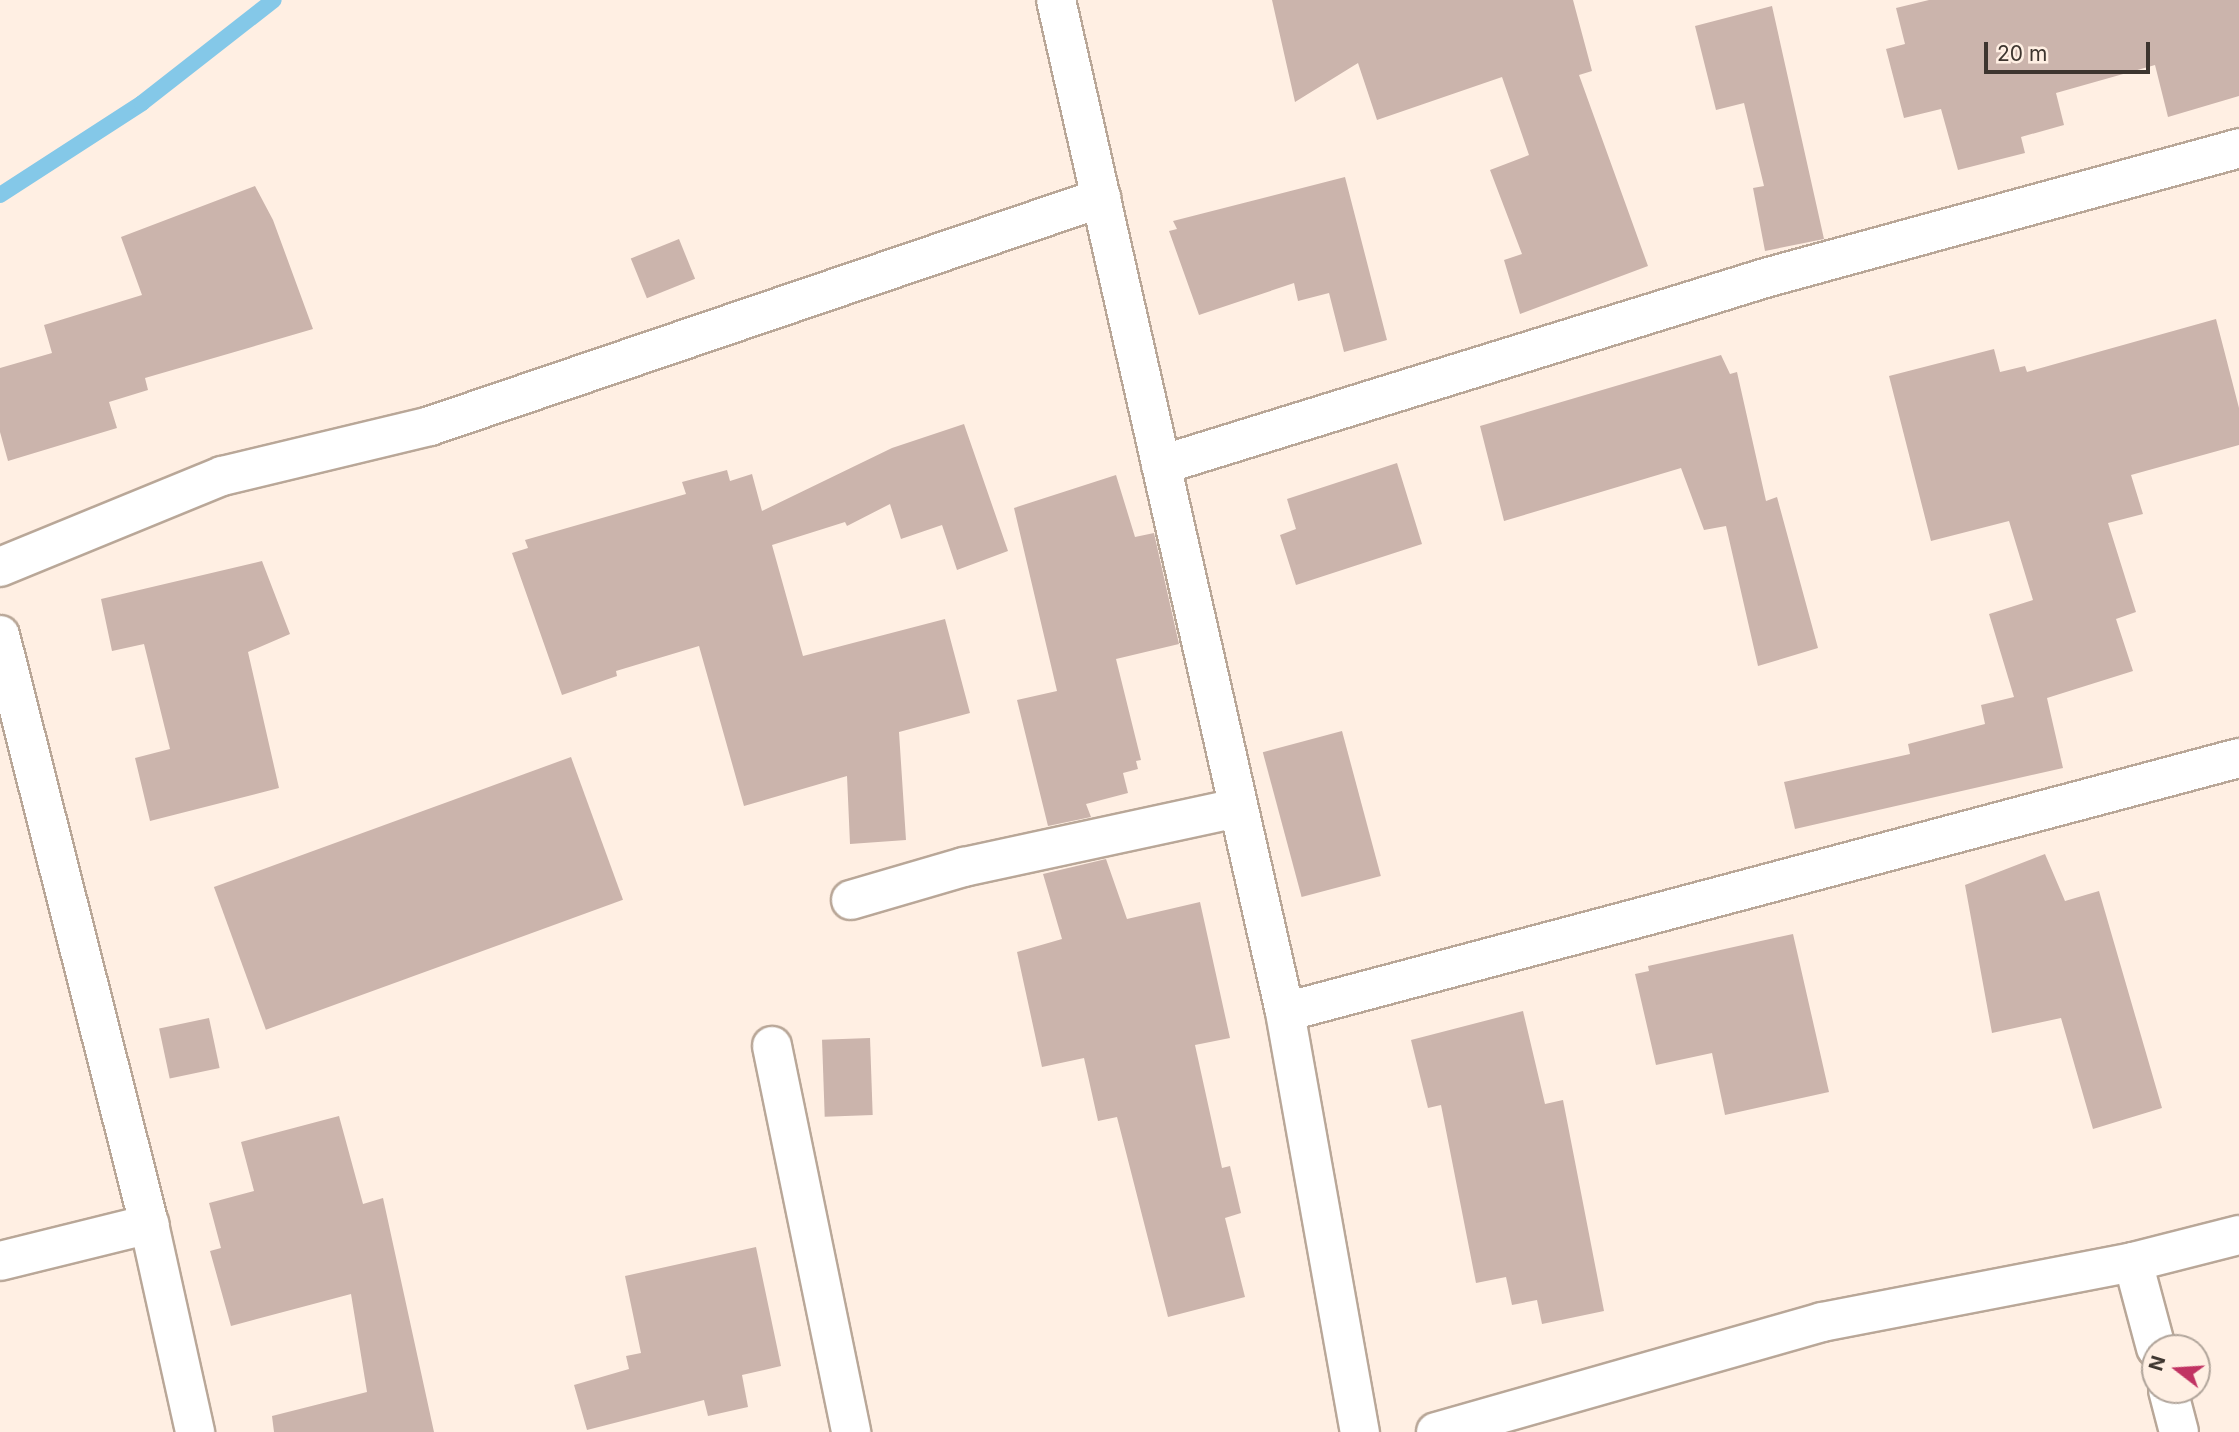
<!DOCTYPE html>
<html>
<head>
<meta charset="utf-8">
<style>
	body { margin:0 }
	#map { position:relative; width:2239px; height:1432px; overflow:hidden; background:#ffefe3; font-family:Inter,sans-serif }
	div>[style] { position:absolute }
	[style*='--x'] { left:calc(var(--x)*1px); top:calc(var(--y)*1px); width:calc(var(--w)*1px); rotate:calc(var(--a)*1deg) }
	.stream>* { height:16px; margin:-8px; padding:0 8px; transform-origin:8px; border-radius:8px; background:#84c8e8 }
	.building>* { inset:0; background:#cbb4ac; transform-origin:0 0 }
	.roads { filter:drop-shadow(2px 0 #b9a798) drop-shadow(-2px 0 #b9a798) drop-shadow(0 2px #b9a798) drop-shadow(0 -2px #b9a798) }
	.street>* { height:38px; margin:-19px; padding:0 19px; transform-origin:19px; border-radius:19px; background:#fff }
	span { translate:-50% -50%; white-space:nowrap; text-align:center; line-height:1.15; -webkit-text-stroke:7px #ffefe3; paint-order:stroke }
	.north { position:absolute; left:2141px; top:1334px; width:70px; height:70px; box-sizing:border-box; background:#ffefe3; border:2px solid #b1a59b; border-radius:50%; rotate:287deg; font-size:19px; font-weight:700; line-height:28px; text-align:center; color:#3d352f }
	.north::after { content:''; display:block; margin:auto; width:24px; height:32px; background:#c13363; clip-path:polygon(50% 0,100% 100%,50% 72%,0 100%) }
	.scale { position:absolute; left:1984px; top:42px; width:166px; height:32px; box-sizing:border-box; border:4px solid #3d352f; border-top:0; padding-left:9px; font-size:21px; line-height:24px; white-space:nowrap; color:#3d352f; -webkit-text-stroke:5px #ffefe3; paint-order:stroke }
</style>
</head>
<body>
<div id="map">
	<div class="stream">
		<div style="--x:0;--y:195;--w:169;--a:-32.9"></div>
		<div style="--x:142;--y:103;--w:167;--a:-38"></div>
	</div>
	<div class="building">
		<div style="clip-path:polygon(1272px 0,1573px 0,1592px 71px,1579px 75px,1648px 266px,1520px 314px,1504px 260px,1522px 254px,1490px 170px,1529px 155px,1502px 77px,1377px 120px,1358px 63px,1295px 102px)"></div>
		<div style="clip-path:polygon(1929px 0,2239px 0,2239px 96px,2168px 117px,2155px 65px,2056px 93px,2064px 125px,2021px 137px,2025px 153px,1958px 170px,1941px 109px,1904px 118px,1886px 49px,1905px 44px,1896px 8px)"></div>
		<div style="clip-path:polygon(1772px 6px,1824px 239px,1765px 251px,1753px 188px,1764px 186px,1744px 103px,1716px 110px,1695px 26px)"></div>
		<div style="clip-path:polygon(1345px 177px,1387px 340px,1344px 352px,1329px 293px,1298px 301px,1294px 283px,1199px 315px,1169px 231px,1177px 229px,1173px 221px)"></div>
		<div style="clip-path:polygon(255px 186px,273px 220px,313px 329px,145px 378px,148px 390px,109px 402px,117px 428px,8px 461px,0 432px,0 368px,52px 353px,44px 325px,142px 295px,121px 237px)"></div>
		<div style="left:679px;top:239px;width:43px;height:52px;rotate:68deg"></div>
		<div style="clip-path:polygon(2216px 319px,2239px 408px,2239px 445px,2131px 475px,2143px 514px,2108px 523px,2136px 612px,2116px 619px,2133px 671px,2047px 698px,2063px 768px,1795px 829px,1784px 782px,1910px 754px,1908px 744px,1985px 724px,1981px 705px,2014px 697px,1989px 614px,2033px 600px,2009px 521px,1931px 541px,1889px 376px,1994px 349px,2000px 372px,2025px 366px,2027px 372px)"></div>
		<div style="clip-path:polygon(1721px 355px,1730px 374px,1737px 372px,1766px 501px,1777px 497px,1818px 648px,1758px 666px,1726px 526px,1704px 530px,1681px 468px,1504px 521px,1480px 426px)"></div>
		<div style="clip-path:polygon(964px 424px,1008px 551px,957px 570px,942px 525px,901px 539px,890px 504px,847px 526px,845px 522px,772px 545px,803px 656px,945px 619px,970px 713px,899px 732px,906px 840px,850px 844px,847px 776px,744px 806px,699px 646px,616px 671px,617px 676px,562px 695px,512px 553px,528px 548px,525px 540px,686px 494px,682px 482px,727px 470px,730px 481px,752px 474px,762px 511px,892px 448px)"></div>
		<div style="clip-path:polygon(1397px 463px,1422px 544px,1296px 585px,1280px 535px,1296px 529px,1287px 499px)"></div>
		<div style="clip-path:polygon(1116px 475px,1135px 537px,1154px 533px,1179px 644px,1116px 659px,1141px 760px,1136px 761px,1138px 769px,1123px 773px,1128px 793px,1086px 804px,1091px 817px,1048px 826px,1017px 700px,1057px 691px,1014px 508px)"></div>
		<div style="clip-path:polygon(262px 561px,290px 634px,248px 652px,279px 788px,150px 821px,135px 758px,170px 749px,144px 644px,112px 651px,101px 599px)"></div>
		<div style="left:1342px;top:731px;width:150px;height:82px;rotate:75deg"></div>
		<div style="left:571px;top:757px;width:152px;height:380px;rotate:70deg"></div>
		<div style="clip-path:polygon(2045px 854px,2065px 901px,2099px 891px,2162px 1108px,2093px 1129px,2061px 1018px,1992px 1033px,1965px 885px)"></div>
		<div style="clip-path:polygon(1106px 859px,1127px 919px,1200px 902px,1230px 1038px,1195px 1045px,1222px 1168px,1230px 1166px,1241px 1213px,1225px 1218px,1245px 1297px,1168px 1317px,1117px 1117px,1098px 1121px,1084px 1058px,1042px 1067px,1017px 952px,1062px 939px,1043px 874px)"></div>
		<div style="clip-path:polygon(1793px 934px,1829px 1092px,1725px 1115px,1712px 1053px,1656px 1065px,1635px 974px,1649px 971px,1648px 966px)"></div>
		<div style="clip-path:polygon(1523px 1011px,1545px 1104px,1563px 1100px,1604px 1311px,1542px 1324px,1537px 1300px,1512px 1305px,1506px 1277px,1476px 1283px,1441px 1105px,1428px 1108px,1411px 1040px)"></div>
		<div style="left:209px;top:1018px;width:51px;height:51px;rotate:78deg"></div>
		<div style="left:870px;top:1038px;width:77px;height:48px;rotate:88deg"></div>
		<div style="clip-path:polygon(339px 1116px,363px 1204px,383px 1198px,434px 1432px,274px 1432px,272px 1416px,367px 1392px,351px 1294px,231px 1326px,210px 1251px,221px 1248px,209px 1203px,254px 1191px,241px 1142px)"></div>
		<div style="clip-path:polygon(756px 1247px,781px 1366px,742px 1375px,748px 1407px,708px 1416px,704px 1400px,587px 1430px,574px 1385px,629px 1369px,626px 1356px,641px 1353px,625px 1276px)"></div>
	</div>
	<div class="roads">
		<div class="street">
			<div style="--x:1056;--y:0;--w:1038;--a:77.25"></div>
			<div style="--x:1285;--y:1012;--w:427;--a:79.9"></div>
			<div style="--x:1161;--y:465;--w:632;--a:-17.2"></div>
			<div style="--x:1765;--y:278;--w:492;--a:-15.3"></div>
			<div style="--x:0;--y:567;--w:240;--a:-22.3"></div>
			<div style="--x:222;--y:476;--w:214;--a:-13.5"></div>
			<div style="--x:430;--y:426;--w:709;--a:-18.77"></div>
			<div style="--x:0;--y:635;--w:608;--a:75.8"></div>
			<div style="--x:149;--y:1224;--w:213;--a:77.5"></div>
			<div style="--x:851;--y:900;--w:118;--a:-16.3"></div>
			<div style="--x:964;--y:867;--w:280;--a:-12.2"></div>
			<div style="--x:1285;--y:1012;--w:987;--a:-14.91"></div>
			<div style="--x:772;--y:1046;--w:394;--a:78.4"></div>
			<div style="--x:0;--y:1261;--w:154;--a:-13.9"></div>
			<div style="--x:2133;--y:1262;--w:89;--a:75"></div>
			<div style="--x:2168;--y:1390;--w:43;--a:75.3"></div>
			<div style="--x:1436;--y:1432;--w:401;--a:-15.9"></div>
			<div style="--x:1822;--y:1322;--w:317;--a:-10.9"></div>
			<div style="--x:2133;--y:1262;--w:109;--a:-14.3"></div>
		</div>
	</div>
	<div class="north">N</div>
	<div class="scale">20 m</div>
</div>
</body>
</html>
